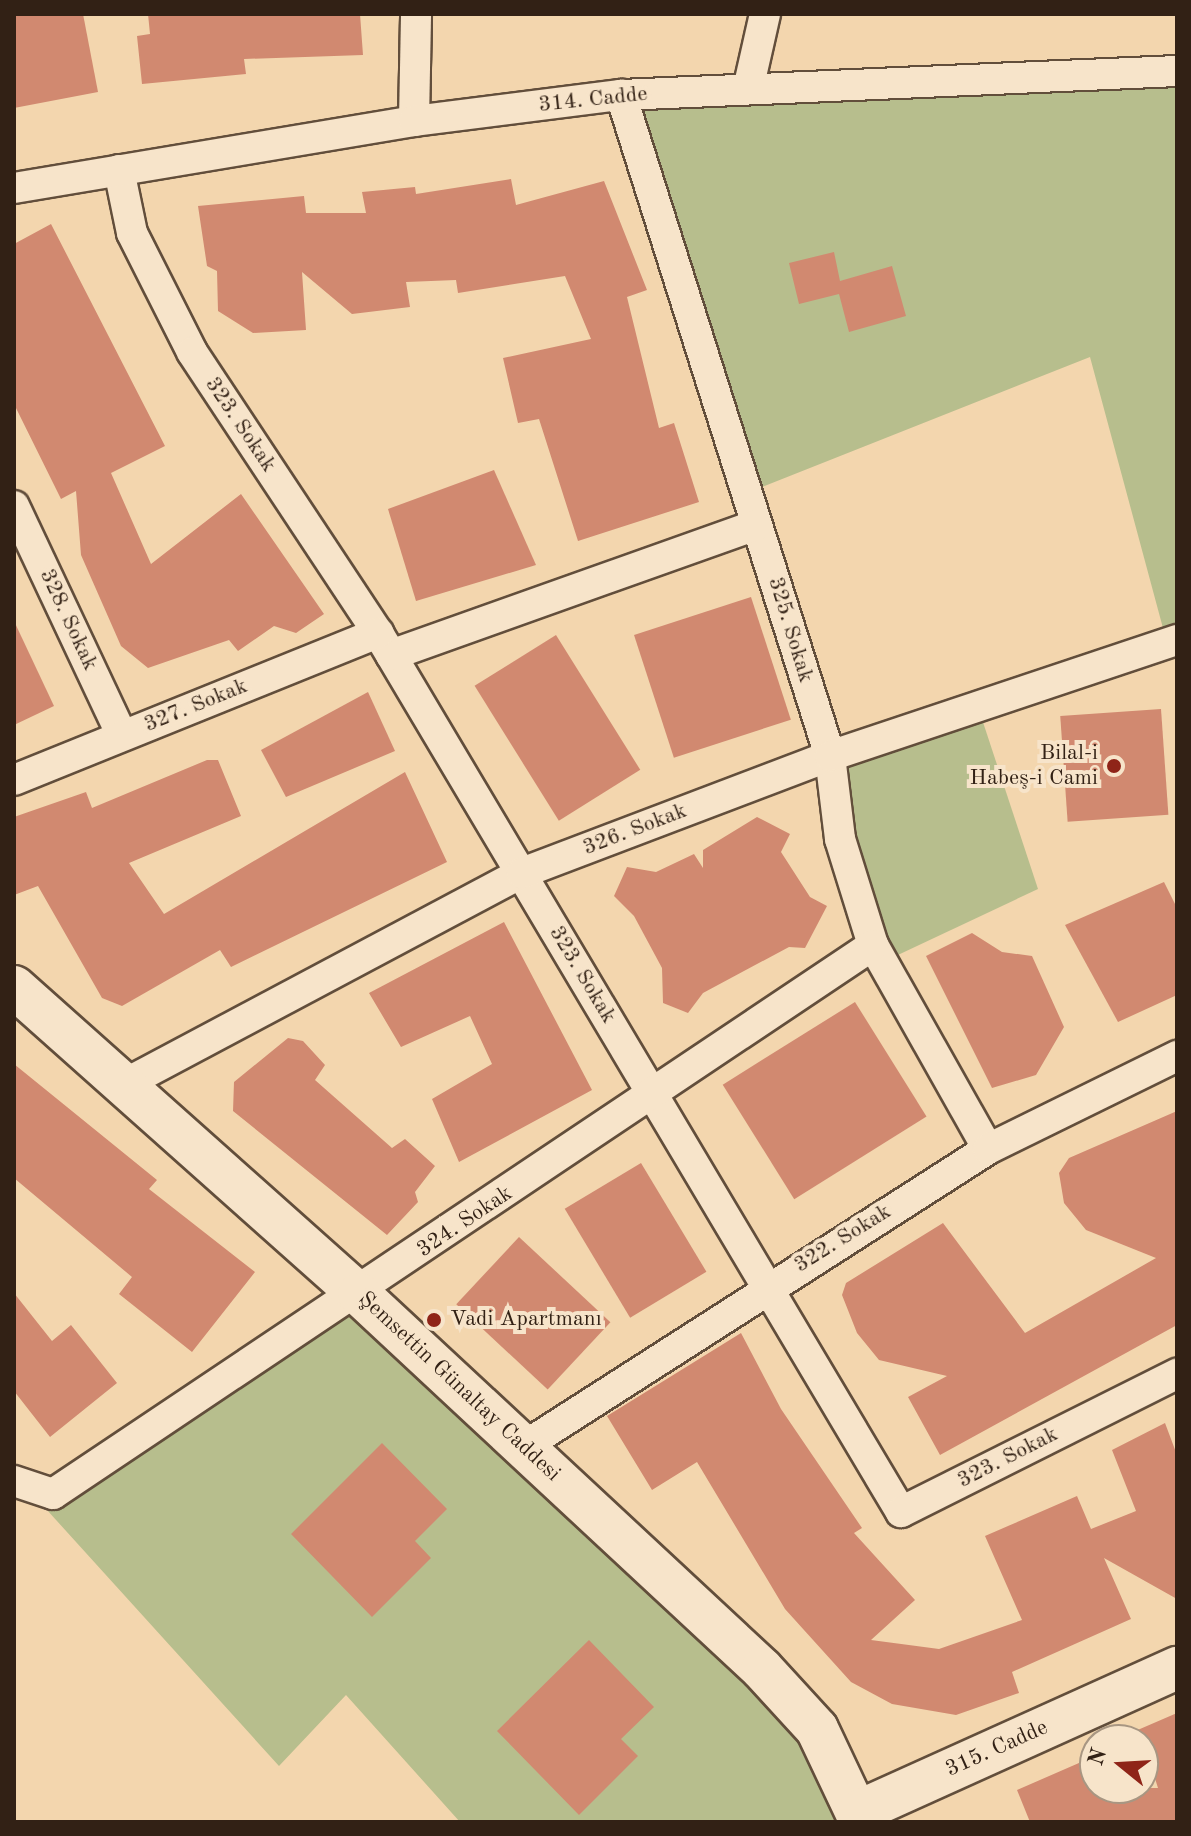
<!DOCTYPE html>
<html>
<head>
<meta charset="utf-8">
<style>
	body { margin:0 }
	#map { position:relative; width:1191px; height:1836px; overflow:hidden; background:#f3d6ae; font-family:"Old Standard TT",serif }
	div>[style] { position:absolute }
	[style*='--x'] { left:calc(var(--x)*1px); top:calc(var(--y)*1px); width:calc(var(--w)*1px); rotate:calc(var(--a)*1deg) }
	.green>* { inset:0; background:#b7be8d }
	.building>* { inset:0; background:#d18970; transform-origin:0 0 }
	.roads { filter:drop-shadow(2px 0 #624e3b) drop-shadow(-2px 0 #624e3b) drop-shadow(0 2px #624e3b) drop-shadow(0 -2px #624e3b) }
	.street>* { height:30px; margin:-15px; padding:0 15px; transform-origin:15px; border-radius:15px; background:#f7e4ca }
	.secondary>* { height:42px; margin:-21px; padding:0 21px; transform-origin:21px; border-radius:21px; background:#f7e4ca }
	.dots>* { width:22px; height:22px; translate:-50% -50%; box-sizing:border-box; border:4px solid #f7e4ca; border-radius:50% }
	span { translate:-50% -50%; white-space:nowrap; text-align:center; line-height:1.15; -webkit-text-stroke:8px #f7e4ca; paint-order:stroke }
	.street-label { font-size:22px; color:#322115 }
	.poi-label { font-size:22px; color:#322115 }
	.right { translate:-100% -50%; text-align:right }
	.left { translate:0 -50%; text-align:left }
	.frame { position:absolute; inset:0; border:16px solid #322115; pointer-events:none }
	.north { position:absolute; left:1079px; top:1724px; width:80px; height:80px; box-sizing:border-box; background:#f7e4ca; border:2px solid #a89682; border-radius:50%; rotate:288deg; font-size:22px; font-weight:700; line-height:32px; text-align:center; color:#322115 }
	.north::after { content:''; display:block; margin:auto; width:28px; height:36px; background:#8f2418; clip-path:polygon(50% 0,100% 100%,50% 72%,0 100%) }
</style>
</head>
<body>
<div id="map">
	<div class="green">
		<div style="clip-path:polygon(1177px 71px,1177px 640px,1167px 643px,1090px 357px,747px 493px,621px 95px)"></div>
		<div style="clip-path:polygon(978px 707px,1038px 889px,883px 962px,830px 756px)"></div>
		<div style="clip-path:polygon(359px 1294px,762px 1669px,861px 1822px,460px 1822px,346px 1695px,279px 1766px,47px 1510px,53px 1494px)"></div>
	</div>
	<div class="building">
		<div style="clip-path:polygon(14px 14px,83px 14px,98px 92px,14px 108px)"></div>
		<div style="clip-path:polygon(148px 14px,360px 14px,363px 55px,244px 59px,246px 74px,142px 84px,137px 36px,150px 34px)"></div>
		<div style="clip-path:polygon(511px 179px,516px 205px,604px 181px,647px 290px,627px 297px,659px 428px,674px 423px,699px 502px,578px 541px,539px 419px,518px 423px,503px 358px,591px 339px,565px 276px,458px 293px,456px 280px,406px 282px,410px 307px,352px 314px,302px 272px,306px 330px,253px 333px,218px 311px,217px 271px,207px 266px,198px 206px,304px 196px,306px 213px,366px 213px,362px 192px,415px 187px,416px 194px)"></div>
		<div style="clip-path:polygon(51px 224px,165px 446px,111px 473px,151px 564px,241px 494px,324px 614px,296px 633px,274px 626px,238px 651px,229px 640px,148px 668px,121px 646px,81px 555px,76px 491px,61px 499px,14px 404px,14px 244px)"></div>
		<div style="clip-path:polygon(834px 252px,840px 281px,892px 266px,906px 316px,849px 332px,839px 294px,799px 304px,789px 263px)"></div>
		<div style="clip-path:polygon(494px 470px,536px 565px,416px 601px,388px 509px)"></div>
		<div style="left:751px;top:597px;width:129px;height:123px;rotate:72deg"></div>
		<div style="clip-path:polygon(14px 621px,54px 706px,14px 725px)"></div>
		<div style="left:556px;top:635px;width:159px;height:96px;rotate:58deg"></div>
		<div style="clip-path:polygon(368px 692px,395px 751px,286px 797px,261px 750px)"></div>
		<div style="left:1161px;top:709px;width:106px;height:101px;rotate:86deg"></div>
		<div style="clip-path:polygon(207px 760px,218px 760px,241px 816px,129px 863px,164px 914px,405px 772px,447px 862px,231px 967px,220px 950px,122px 1006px,102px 998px,38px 886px,14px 895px,14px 817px,86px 792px,92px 808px)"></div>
		<div style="clip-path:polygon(757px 817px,790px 834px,781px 852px,810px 897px,827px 906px,805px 948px,789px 947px,703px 993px,688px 1013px,663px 1003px,662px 968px,634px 916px,614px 896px,627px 867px,656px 872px,694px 854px,703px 868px,703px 850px)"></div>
		<div style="clip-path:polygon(1164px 882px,1177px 908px,1177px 995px,1118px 1022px,1065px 925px)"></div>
		<div style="clip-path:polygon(504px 922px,592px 1090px,459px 1162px,432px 1099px,492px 1064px,470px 1016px,401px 1047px,369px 993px)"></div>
		<div style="clip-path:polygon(972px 933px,1002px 952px,1032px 956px,1064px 1027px,1036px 1075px,992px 1088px,926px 956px)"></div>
		<div style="left:855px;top:1002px;width:135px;height:156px;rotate:58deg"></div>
		<div style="clip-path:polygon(288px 1038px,303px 1041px,325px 1065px,315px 1080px,392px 1148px,405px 1139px,435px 1166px,415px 1192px,418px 1202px,387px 1235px,233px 1111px,234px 1082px)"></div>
		<div style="clip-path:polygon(14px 1064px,157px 1180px,149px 1189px,255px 1272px,192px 1352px,119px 1294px,132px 1277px,14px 1178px)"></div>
		<div style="clip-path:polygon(1177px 1111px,1177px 1325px,940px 1455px,908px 1397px,947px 1376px,879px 1360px,857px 1333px,842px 1295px,846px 1283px,943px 1223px,1025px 1333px,1156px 1258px,1086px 1230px,1064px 1203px,1059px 1173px,1069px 1158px)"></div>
		<div style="left:641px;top:1163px;width:127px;height:89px;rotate:59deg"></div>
		<div style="left:519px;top:1237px;width:125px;height:92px;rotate:43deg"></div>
		<div style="clip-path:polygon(14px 1293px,52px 1341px,71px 1325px,117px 1383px,50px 1437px,14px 1391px)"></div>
		<div style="clip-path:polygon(741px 1333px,781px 1409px,862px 1528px,854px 1533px,915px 1600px,871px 1640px,939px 1649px,1022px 1620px,985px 1536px,1077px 1496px,1091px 1529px,1136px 1511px,1112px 1450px,1165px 1423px,1177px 1455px,1177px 1599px,1104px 1558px,1131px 1619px,1012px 1672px,1019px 1693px,956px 1715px,892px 1704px,851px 1682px,785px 1609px,697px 1462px,652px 1490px,607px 1416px)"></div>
		<div style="clip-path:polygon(382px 1443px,447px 1509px,415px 1541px,431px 1558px,372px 1617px,291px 1534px)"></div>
		<div style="clip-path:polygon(589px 1640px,654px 1707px,621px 1739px,638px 1756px,579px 1815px,497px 1731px)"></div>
		<div style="clip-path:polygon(1177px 1713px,1177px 1822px,1030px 1822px,1017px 1790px,1095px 1756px,1095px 1788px,1158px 1788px,1143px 1740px,1133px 1732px)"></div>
	</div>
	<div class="roads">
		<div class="street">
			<div style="--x:749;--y:85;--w:73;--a:-77.3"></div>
			<div style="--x:621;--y:95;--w:693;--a:72.45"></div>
			<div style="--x:830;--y:756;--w:84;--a:83.1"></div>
			<div style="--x:840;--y:839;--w:111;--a:72.7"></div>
			<div style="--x:873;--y:945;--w:234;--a:60.6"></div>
			<div style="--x:414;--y:121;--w:107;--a:-88.9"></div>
			<div style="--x:119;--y:170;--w:64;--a:78.3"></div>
			<div style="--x:132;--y:233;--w:133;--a:63.2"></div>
			<div style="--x:192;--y:352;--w:337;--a:56.5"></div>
			<div style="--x:378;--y:633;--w:1023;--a:59.25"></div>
			<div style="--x:901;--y:1512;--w:309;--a:-26.6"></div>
			<div style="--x:14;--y:188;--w:406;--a:-9.5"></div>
			<div style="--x:414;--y:121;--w:209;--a:-7.2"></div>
			<div style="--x:621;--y:95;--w:557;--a:-2.47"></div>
			<div style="--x:14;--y:506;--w:253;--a:64.8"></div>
			<div style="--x:391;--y:655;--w:388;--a:-19.6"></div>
			<div style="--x:14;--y:780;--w:393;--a:-22"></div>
			<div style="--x:121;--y:1086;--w:454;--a:-28"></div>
			<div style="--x:522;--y:873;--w:329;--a:-20.8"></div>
			<div style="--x:830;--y:756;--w:366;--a:-18.5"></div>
			<div style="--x:523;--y:1447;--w:552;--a:-32.65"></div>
			<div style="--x:988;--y:1149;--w:211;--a:-26.2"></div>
			<div style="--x:14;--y:1481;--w:41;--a:18.4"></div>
			<div style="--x:53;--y:1494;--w:987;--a:-33.8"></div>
		</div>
		<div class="secondary">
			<div style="--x:14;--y:987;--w:462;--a:41.7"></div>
			<div style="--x:359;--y:1294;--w:550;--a:42.94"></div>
			<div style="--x:762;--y:1669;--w:81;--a:47.5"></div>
			<div style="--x:817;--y:1729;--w:103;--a:64.7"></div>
			<div style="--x:860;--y:1811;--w:348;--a:-24.3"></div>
		</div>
	</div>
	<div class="dots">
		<div style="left:1114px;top:766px;background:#8f2418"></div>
		<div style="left:434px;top:1320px;background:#8f2418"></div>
	</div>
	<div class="street-label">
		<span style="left:593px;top:100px;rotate:-6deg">314. Cadde</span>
		<span style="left:240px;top:425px;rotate:56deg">323. Sokak</span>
		<span style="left:68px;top:620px;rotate:65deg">328. Sokak</span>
		<span style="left:790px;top:630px;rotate:73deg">325. Sokak</span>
		<span style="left:196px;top:706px;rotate:-22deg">327. Sokak</span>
		<span style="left:635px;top:830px;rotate:-21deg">326. Sokak</span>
		<span style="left:582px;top:975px;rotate:59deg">323. Sokak</span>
		<span style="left:465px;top:1222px;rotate:-34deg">324. Sokak</span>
		<span style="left:843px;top:1239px;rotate:-32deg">322. Sokak</span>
		<span style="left:459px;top:1387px;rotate:43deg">Şemsettin Günaltay Caddesi</span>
		<span style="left:1008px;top:1458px;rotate:-27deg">323. Sokak</span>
		<span style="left:997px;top:1749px;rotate:-24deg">315. Cadde</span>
	</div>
	<div class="poi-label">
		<span class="right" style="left:1098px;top:766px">Bilal-i<br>Habeş-i Cami</span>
		<span class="left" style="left:450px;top:1320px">Vadi Apartmanı</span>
	</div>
	<div class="frame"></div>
	<div class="north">N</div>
</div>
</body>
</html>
